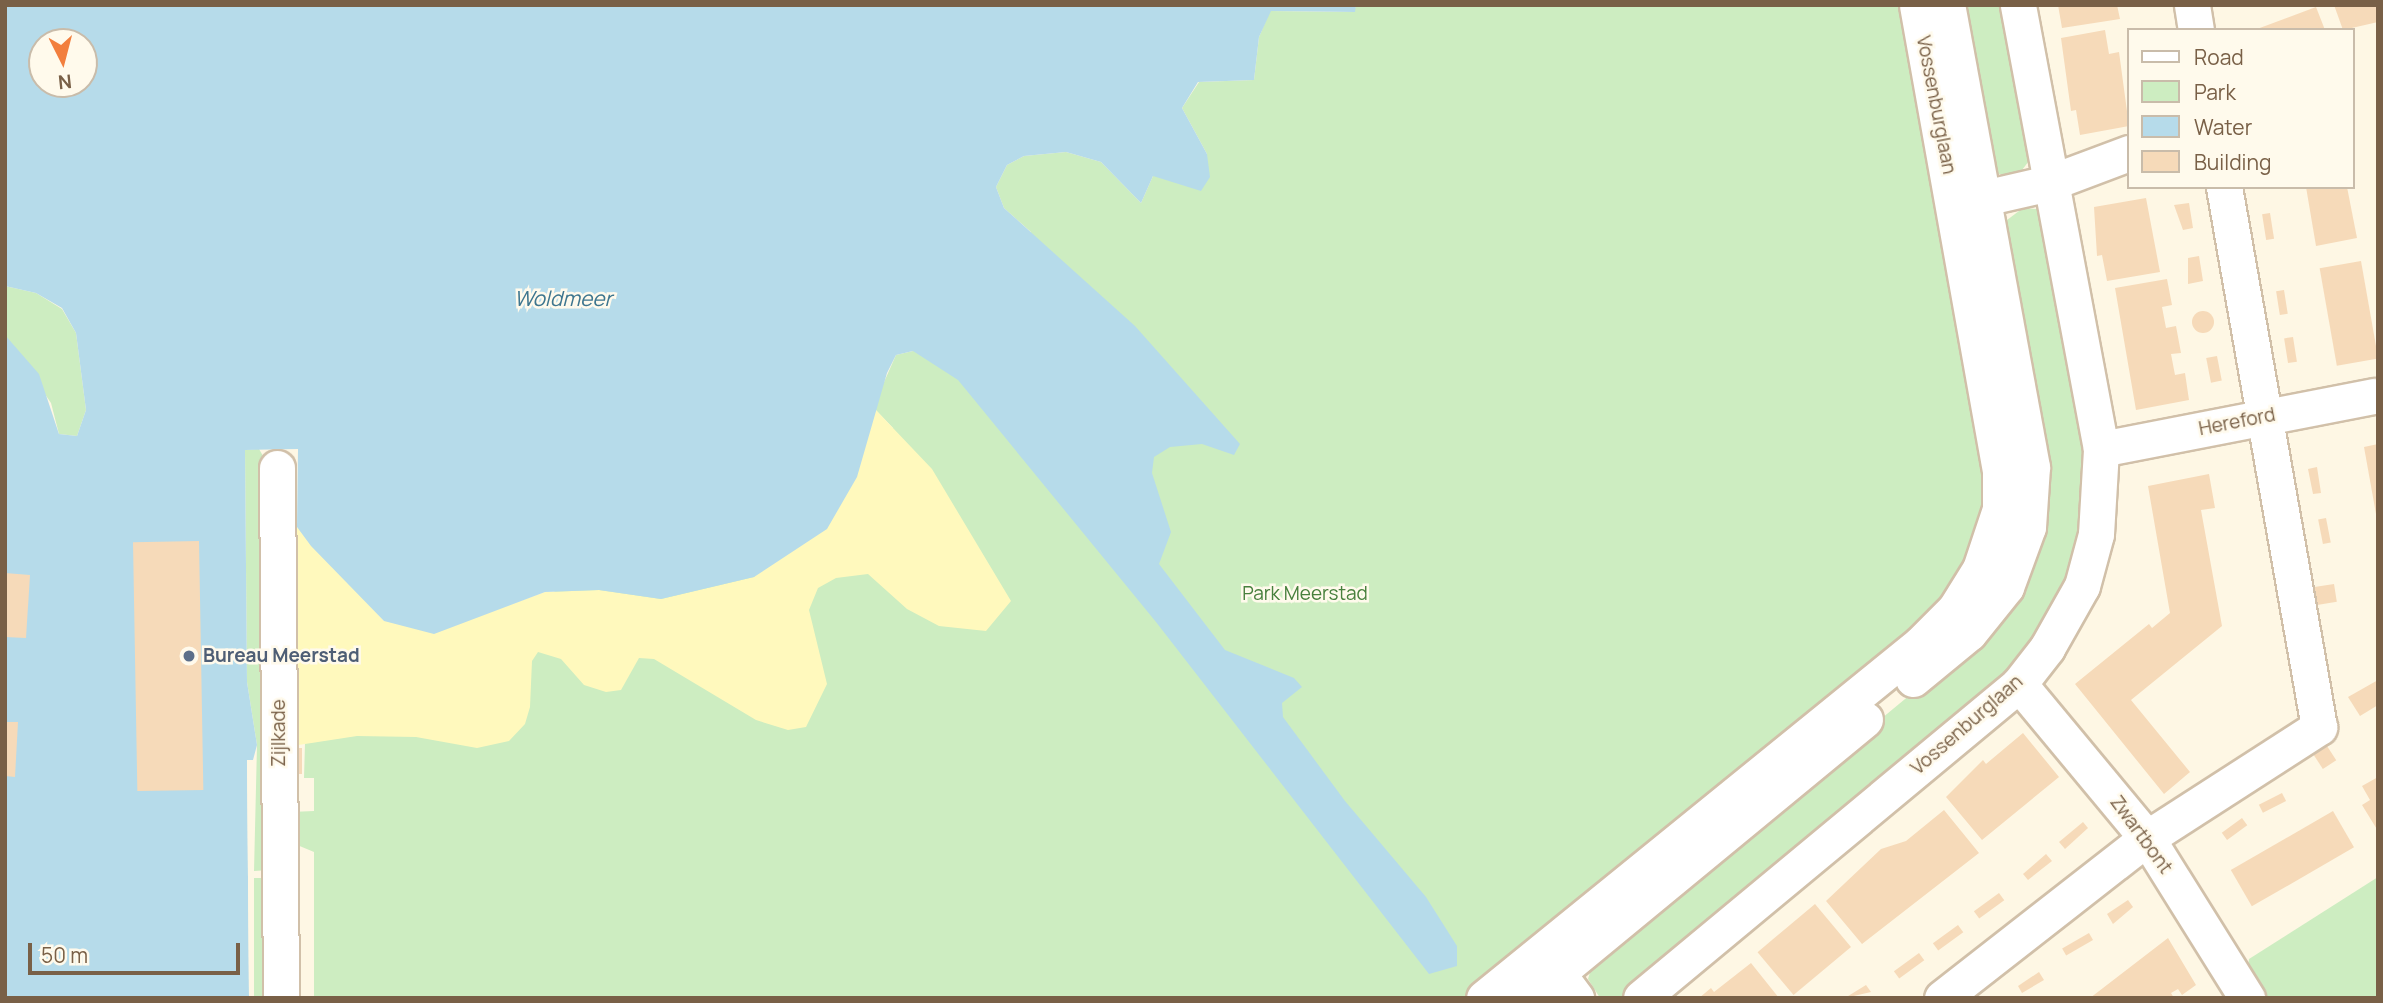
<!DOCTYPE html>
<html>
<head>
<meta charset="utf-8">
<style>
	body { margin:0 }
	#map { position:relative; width:2383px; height:1003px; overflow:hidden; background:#fef7e4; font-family:Manrope,sans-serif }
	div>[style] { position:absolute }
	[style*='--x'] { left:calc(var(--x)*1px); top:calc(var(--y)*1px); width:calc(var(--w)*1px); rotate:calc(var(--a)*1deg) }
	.green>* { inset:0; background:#cdedc1; transform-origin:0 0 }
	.sand>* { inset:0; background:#fff9bd }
	.water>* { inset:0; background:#b6dbea }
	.pier>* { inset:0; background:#fef7e4 }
	.building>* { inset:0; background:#f6dab9; transform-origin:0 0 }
	.round { border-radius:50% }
	.roads { filter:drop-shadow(2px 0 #d1c0a9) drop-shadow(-2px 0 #d1c0a9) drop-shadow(0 2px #d1c0a9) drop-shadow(0 -2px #d1c0a9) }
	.minor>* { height:35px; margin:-17.5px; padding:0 17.5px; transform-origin:17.5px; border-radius:17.5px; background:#fff }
	.dots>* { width:19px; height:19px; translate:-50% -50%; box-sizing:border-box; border:4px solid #fffaec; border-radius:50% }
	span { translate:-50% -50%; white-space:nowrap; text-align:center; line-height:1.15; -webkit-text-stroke:5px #fffaec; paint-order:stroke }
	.street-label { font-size:19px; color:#796047 }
	.park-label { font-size:19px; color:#48803d }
	.service-label { font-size:19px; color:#4e5e75; font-weight:700 }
	.left { translate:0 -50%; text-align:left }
	.water-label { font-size:21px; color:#3e768f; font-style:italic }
	.frame { position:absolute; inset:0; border:7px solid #796047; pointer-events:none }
	.legend { position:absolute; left:2127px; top:28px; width:228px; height:161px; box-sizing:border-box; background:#fffaec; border:2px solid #c9bcaa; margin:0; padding:9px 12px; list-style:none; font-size:21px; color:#796047 }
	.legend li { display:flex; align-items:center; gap:14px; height:35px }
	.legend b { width:35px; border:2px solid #c9bcaa }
	.north { position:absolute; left:28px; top:28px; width:70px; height:70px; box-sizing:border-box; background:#fffaec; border:2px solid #c9bcaa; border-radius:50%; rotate:174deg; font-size:19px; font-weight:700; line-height:28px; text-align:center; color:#796047 }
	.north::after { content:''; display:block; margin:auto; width:24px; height:32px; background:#f27f3e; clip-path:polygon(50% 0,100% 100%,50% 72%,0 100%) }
	.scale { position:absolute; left:28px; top:943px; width:212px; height:32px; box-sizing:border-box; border:4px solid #796047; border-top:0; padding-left:9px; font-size:21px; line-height:24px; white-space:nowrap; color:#796047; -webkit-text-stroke:5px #fffaec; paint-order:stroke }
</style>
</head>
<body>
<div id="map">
	<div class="green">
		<div style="clip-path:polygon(1356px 5px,1907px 5px,1989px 458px,1987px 523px,1947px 600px,1467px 998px,314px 998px,314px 852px,290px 842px,291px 812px,314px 811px,314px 778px,304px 778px,305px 743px,314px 741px,398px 667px,893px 428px,873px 407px,896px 355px,913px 351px,1031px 232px,1004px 208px,996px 187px,1007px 165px,1024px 156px,1066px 152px,1101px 162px,1141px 203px,1153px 176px,1207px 154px,1182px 108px,1199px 82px,1254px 80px,1259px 37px,1270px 11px,1354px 12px)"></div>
		<div style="clip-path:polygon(1958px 5px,2005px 5px,2032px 157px,2019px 174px,1999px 174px,1991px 164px)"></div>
		<div style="clip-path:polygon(2023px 208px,2037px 209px,2048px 220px,2090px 453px,2085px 550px,2037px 648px,1625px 996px,1600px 998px,1588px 979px,1595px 956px,1975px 641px,2003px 223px)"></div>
		<div style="clip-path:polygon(5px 286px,36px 293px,62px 309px,76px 333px,86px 410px,77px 436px,59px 434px,51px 403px,5px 335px)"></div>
		<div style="clip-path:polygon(259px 449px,266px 461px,270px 870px,254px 871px,257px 745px,247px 682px,245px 450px)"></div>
		<div style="clip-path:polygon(2378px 877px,2378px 998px,2261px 998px,2247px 975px,2249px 959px)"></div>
		<div style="left:270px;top:878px;width:120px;height:16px;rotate:90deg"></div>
	</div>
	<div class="sand">
		<div style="clip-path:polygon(873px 407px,932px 469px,1011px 601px,986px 631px,939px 626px,907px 609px,868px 574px,836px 578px,818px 588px,809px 610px,827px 684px,806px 727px,788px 730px,756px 720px,654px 659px,639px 658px,621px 690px,606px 692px,584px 685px,561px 659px,538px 652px,532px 661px,530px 707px,525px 724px,509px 741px,477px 748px,416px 737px,357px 736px,292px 746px,297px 527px,384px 621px,493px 611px,545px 592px,599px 590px,661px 599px,754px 577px,868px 438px)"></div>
	</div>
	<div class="water">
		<div style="clip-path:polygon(evenodd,5px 5px,1356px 5px,1355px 12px,1271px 11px,1259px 37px,1254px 80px,1198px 82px,1182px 108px,1207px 154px,1210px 177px,1201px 191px,1153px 176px,1141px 203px,1101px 162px,1066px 152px,1024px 156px,1007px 165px,996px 187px,1004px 208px,1135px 326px,1240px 444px,1234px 455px,1202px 444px,1170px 447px,1154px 457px,1152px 473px,1171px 532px,1159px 564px,1225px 650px,1294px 678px,1302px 687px,1282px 703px,1283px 717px,1345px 801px,1426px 897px,1457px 946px,1457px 966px,1429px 974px,1156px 622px,958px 380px,913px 351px,896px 355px,887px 373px,857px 477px,827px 529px,754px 577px,661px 599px,599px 590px,545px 592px,434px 634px,384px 621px,311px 546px,297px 527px,298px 449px,245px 450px,247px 682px,257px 745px,253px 760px,247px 760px,249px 998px,5px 998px,5px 335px,39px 374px,59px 434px,77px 436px,86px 410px,76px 333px,62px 308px,36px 293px,5px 286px,5px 5px,42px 42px,84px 42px,84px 84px,42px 84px,42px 42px)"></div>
	</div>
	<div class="pier">
		<div style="clip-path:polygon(247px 760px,253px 760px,252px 998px,249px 998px)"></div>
	</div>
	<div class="building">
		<div style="clip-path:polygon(2058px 5px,2117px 5px,2120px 19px,2062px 28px)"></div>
		<div style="clip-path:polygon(2334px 5px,2378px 5px,2378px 22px,2343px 30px)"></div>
		<div style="clip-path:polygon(2316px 7px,2325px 30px,2257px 30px,2257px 29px)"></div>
		<div style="clip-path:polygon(2105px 30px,2109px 54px,2119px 52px,2129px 126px,2080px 135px,2076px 110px,2071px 111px,2061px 38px)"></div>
		<div style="clip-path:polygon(2306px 187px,2347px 187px,2357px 238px,2316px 246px)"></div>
		<div style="clip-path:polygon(2146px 198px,2160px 272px,2107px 281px,2102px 255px,2097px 256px,2094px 207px)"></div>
		<div style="clip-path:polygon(2189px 203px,2193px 228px,2183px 230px,2174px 205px)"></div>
		<div style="left:2270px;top:213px;width:26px;height:8px;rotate:81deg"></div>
		<div style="clip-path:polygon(2199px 256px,2203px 281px,2188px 284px,2188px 258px)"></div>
		<div style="left:2361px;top:261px;width:99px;height:42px;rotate:80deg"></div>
		<div style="clip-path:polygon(2167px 279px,2172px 305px,2162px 307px,2166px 328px,2176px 326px,2181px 353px,2171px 354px,2175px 375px,2185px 373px,2189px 400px,2136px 410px,2115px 288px)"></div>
		<div style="left:2284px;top:290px;width:24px;height:8px;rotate:81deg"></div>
		<div class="round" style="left:2192px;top:311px;width:22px;height:22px"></div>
		<div style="left:2293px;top:337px;width:25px;height:9px;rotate:81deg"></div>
		<div style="left:2217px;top:356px;width:25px;height:11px;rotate:79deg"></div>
		<div style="clip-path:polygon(2378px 444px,2378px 514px,2376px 514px,2364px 447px)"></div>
		<div style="clip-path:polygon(2317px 467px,2321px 493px,2313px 494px,2308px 469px)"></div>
		<div style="clip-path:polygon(2209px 474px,2215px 508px,2201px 510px,2222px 626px,2131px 700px,2190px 772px,2164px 794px,2075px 684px,2149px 624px,2152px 628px,2170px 613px,2148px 486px)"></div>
		<div style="left:2326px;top:518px;width:25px;height:8px;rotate:79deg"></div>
		<div style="left:199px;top:541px;width:249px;height:66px;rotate:89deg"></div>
		<div style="clip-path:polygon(5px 573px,30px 575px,26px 638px,5px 637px)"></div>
		<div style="left:2334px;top:584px;width:18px;height:23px;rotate:81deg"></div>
		<div style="clip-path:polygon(2378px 680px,2378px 705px,2360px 716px,2348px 697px)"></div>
		<div style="clip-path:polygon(5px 722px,18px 722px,15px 777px,5px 776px)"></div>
		<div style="clip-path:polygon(2023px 733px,2059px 777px,1982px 840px,1946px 797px,1983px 760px,1986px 764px)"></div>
		<div style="left:2327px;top:746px;width:17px;height:16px;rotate:57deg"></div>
		<div style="left:293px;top:748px;width:9px;height:26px"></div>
		<div style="clip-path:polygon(2378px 777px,2378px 831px,2362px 805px,2370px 800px,2362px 786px)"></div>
		<div style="left:2282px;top:793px;width:9px;height:26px;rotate:63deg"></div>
		<div style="clip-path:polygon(1944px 810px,1979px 853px,1862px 944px,1826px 901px,1881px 849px,1906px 841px)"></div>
		<div style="left:2333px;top:811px;width:42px;height:118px;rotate:60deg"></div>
		<div style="left:2242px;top:818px;width:9px;height:25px;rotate:54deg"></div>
		<div style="clip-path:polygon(2083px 822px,2088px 828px,2065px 849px,2059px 842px)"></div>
		<div style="clip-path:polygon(2046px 854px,2052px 861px,2028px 880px,2023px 874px)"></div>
		<div style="left:1999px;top:893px;width:9px;height:31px;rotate:54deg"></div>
		<div style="clip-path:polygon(2128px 900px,2133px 907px,2113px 924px,2107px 914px)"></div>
		<div style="left:1815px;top:904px;width:56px;height:75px;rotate:50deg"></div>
		<div style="left:1958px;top:925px;width:9px;height:31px;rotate:54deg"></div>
		<div style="left:2089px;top:933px;width:8px;height:31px;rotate:60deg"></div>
		<div style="clip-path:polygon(2168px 938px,2196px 985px,2182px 995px,2178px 989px,2171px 993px,2174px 998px,2090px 998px)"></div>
		<div style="left:1919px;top:953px;width:9px;height:31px;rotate:54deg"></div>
		<div style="clip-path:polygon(1751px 963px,1779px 998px,1699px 998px,1711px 988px,1714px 992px)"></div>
		<div style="clip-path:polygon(2039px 972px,2044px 980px,2022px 993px,2018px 986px)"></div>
		<div style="clip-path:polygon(1866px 985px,1871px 992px,1845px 998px,1853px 993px)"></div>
	</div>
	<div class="roads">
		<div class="minor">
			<div style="--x:2192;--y:5;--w:25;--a:81"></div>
			<div style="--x:1962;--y:203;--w:89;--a:-12.9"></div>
			<div style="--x:2049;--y:183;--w:85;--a:-20.6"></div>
			<div style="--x:2101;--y:449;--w:278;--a:-11"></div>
			<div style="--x:277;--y:468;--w:530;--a:89.57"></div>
			<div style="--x:1913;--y:679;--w:72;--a:-39.4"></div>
			<div style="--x:1969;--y:633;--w:59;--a:-51.2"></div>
			<div style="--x:2006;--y:587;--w:64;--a:-69.9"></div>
			<div style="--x:2028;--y:527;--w:60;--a:-86.2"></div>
			<div style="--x:2032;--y:467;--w:470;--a:-100.4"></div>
			<div style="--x:2019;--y:684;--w:200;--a:50.3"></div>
			<div style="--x:2147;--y:838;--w:189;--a:58"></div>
			<div style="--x:1544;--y:955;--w:54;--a:53.3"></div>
			<div style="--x:1484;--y:998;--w:562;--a:-39.07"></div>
			<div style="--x:1920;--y:644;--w:49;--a:-45"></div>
			<div style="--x:1955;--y:609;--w:47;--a:-58"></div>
			<div style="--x:1980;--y:569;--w:63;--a:-71.6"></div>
			<div style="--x:2000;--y:509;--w:38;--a:-90"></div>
			<div style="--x:2000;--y:471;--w:473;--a:-100.1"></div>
			<div style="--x:1527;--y:998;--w:438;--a:-39.5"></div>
			<div style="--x:1641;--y:998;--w:491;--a:-39.7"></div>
			<div style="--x:2019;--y:684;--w:46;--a:-52.1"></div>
			<div style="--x:2047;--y:648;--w:71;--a:-60.6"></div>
			<div style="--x:2082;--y:586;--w:54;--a:-74.9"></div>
			<div style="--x:2096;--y:534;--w:85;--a:-86.6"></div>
			<div style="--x:2101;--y:449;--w:452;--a:-100.6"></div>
			<div style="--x:1942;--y:998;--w:260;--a:-38"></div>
			<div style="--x:2147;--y:838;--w:205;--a:-32.8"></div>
			<div style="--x:2319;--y:727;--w:548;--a:-99.98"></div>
		</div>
	</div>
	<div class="dots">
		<div style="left:189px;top:656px;background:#5c6f8a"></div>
	</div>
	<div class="street-label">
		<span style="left:1936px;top:105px;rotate:79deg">Vossenburglaan</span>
		<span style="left:2237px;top:422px;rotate:-11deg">Hereford</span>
		<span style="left:1967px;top:725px;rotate:-41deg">Vossenburglaan</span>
		<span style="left:279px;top:733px;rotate:-90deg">Zijlkade</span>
		<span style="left:2141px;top:835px;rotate:54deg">Zwartbont</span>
	</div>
	<div class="park-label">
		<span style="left:1305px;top:594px">Park Meerstad</span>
	</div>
	<div class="service-label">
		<span class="left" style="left:203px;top:656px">Bureau Meerstad</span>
	</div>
	<div class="water-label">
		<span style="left:563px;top:298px">Woldmeer</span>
	</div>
	<div class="frame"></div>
	<ul class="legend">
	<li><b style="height:9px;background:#fff"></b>Road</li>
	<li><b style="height:19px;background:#cdedc1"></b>Park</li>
	<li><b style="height:19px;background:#b6dbea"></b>Water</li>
	<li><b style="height:19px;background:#f6dab9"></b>Building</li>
	</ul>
	<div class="north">N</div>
	<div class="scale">50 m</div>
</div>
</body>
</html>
